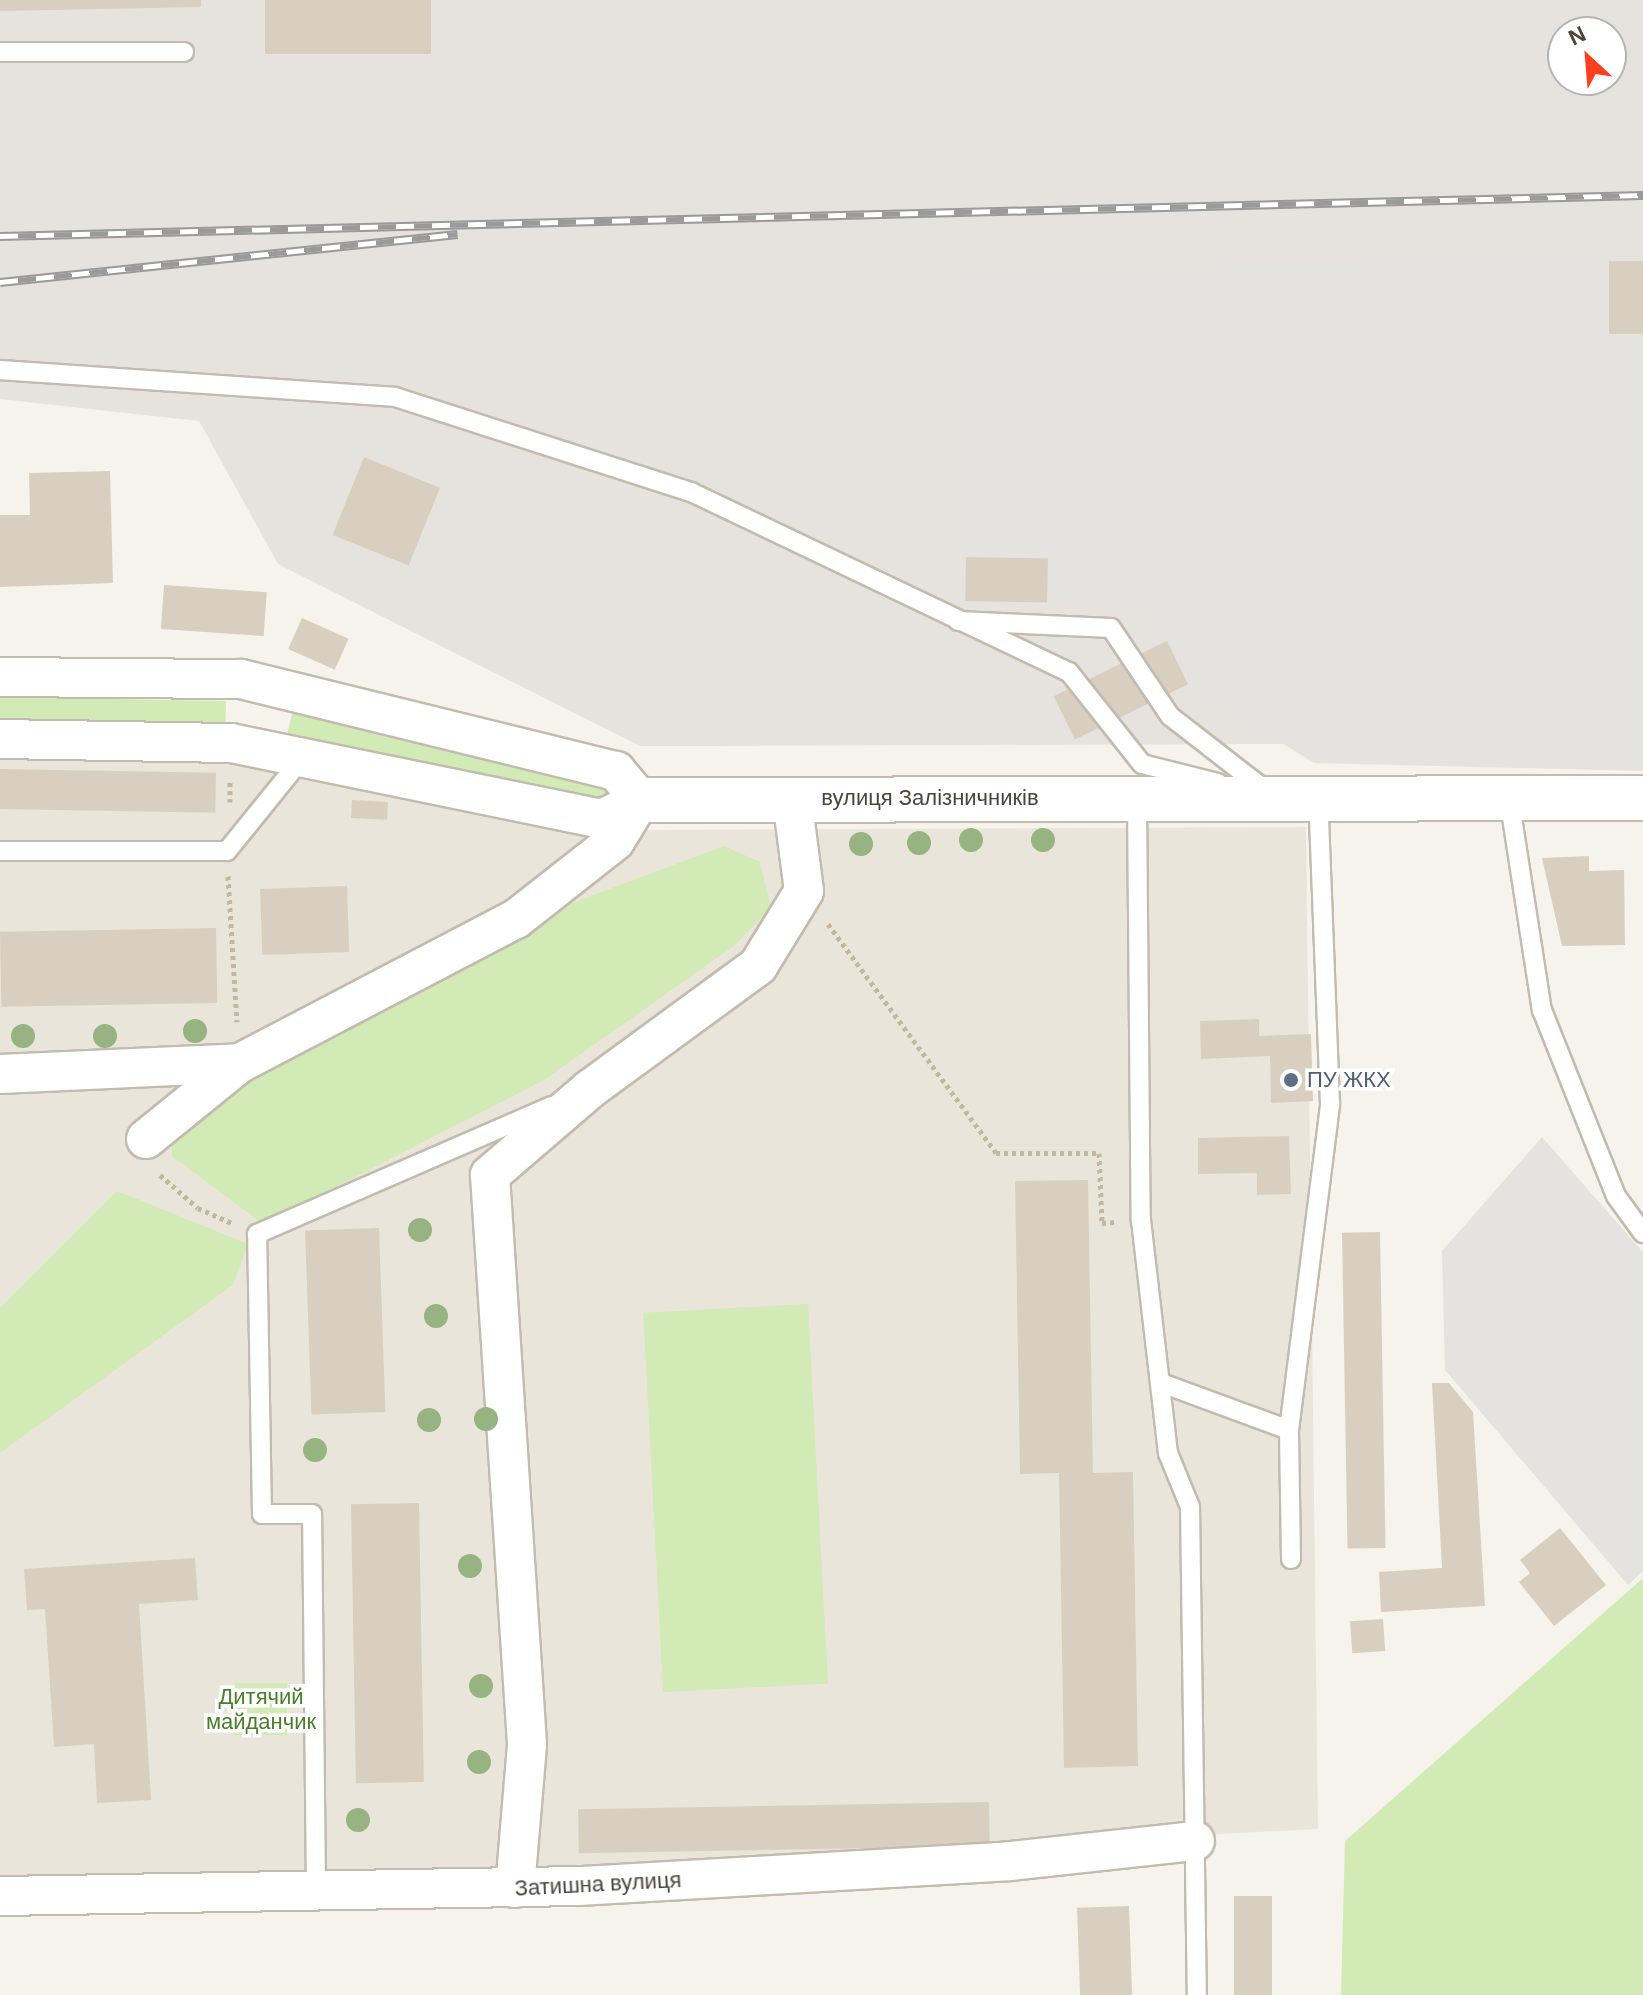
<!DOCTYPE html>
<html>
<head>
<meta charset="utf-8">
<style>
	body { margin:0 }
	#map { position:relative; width:1643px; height:1995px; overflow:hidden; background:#f6f3ec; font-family:Arial,sans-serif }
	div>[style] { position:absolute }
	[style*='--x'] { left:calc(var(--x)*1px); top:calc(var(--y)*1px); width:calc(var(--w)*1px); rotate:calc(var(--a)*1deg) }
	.residential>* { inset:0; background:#eae5da }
	.industrial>* { inset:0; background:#e6e2dd }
	.green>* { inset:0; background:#d2eab5; transform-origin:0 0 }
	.parking>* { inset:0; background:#e5e3e0 }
	.building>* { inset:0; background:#d8cfc1; transform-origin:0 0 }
	.path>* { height:5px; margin-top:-2.5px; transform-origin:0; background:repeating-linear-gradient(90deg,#c4b79f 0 4px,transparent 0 8px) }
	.roads { filter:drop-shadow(2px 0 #c2bbae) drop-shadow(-2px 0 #c2bbae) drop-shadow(0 2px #c2bbae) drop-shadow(0 -2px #c2bbae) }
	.service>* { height:18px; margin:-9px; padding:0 9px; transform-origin:9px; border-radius:9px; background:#fff }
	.minor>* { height:38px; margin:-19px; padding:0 19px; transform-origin:19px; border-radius:19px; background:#fff }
	.tertiary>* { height:44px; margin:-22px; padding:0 22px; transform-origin:22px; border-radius:22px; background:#fff }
	.rail>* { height:9px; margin-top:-4.5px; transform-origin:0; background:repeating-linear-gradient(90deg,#fff 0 18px,#9a9a9a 0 36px); box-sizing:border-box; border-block:2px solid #9a9a9a }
	.trees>* { width:24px; height:24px; margin:-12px; border-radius:50%; background:#97b381 }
	.dots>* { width:22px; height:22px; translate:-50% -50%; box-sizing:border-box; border:4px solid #fff; border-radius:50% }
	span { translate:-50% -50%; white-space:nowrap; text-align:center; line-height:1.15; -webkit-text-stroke:7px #fff; paint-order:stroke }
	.street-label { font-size:22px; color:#4b4439 }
	.service-label { font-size:22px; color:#4e5e75 }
	.left { translate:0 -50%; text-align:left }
	.park-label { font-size:22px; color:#4a7f2a }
	.north { position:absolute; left:1547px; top:16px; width:80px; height:80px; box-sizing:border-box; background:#fff; border:2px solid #b7b4b0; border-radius:50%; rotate:334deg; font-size:22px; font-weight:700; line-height:32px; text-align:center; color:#4b4439 }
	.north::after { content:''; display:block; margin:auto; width:28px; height:36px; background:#fc3f1d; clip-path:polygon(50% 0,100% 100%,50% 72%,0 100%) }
</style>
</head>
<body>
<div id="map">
	<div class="residential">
		<div style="clip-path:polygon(0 758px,249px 759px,638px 830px,1306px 827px,1318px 1829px,0 1896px)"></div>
	</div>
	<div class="industrial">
		<div style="clip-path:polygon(evenodd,0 0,1643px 0,1643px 743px,640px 746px,278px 564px,199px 421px,0 399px,0 0,1563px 32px,1611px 32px,1611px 80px,1563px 80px,1563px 32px)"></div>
	</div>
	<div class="green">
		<div style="left:0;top:697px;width:226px;height:22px;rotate:1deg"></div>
		<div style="left:293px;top:709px;width:324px;height:27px;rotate:13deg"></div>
		<div style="clip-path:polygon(724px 846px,760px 862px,771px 908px,734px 946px,544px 1080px,263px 1224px,172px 1156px,172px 1128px,295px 1050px,562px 907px)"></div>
		<div style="clip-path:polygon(117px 1191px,248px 1244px,233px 1285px,0 1453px,0 1308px)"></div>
		<div style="left:808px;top:1304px;width:380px;height:165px;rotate:87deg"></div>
		<div style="clip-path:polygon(1643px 1578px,1643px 1995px,1341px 1995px,1345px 1841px)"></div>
		<div style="left:234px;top:1683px;width:53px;height:52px"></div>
	</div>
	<div class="parking">
		<div style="clip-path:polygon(1643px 256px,1643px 771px,1314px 763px,1188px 684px,1142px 602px,964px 601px,965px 271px)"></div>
		<div style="clip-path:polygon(1542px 1137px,1643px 1252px,1643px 1571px,1628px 1585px,1445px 1370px,1442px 1251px)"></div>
	</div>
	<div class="building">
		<div style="clip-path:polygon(0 0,201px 0,201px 7px,0 11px)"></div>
		<div style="left:265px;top:0;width:166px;height:54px"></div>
		<div style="left:1609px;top:261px;width:34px;height:73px"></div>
		<div style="left:364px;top:457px;width:82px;height:84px;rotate:22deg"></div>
		<div style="clip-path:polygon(110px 471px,113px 583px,0 587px,0 515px,30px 515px,29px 473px)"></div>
		<div style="left:966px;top:557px;width:82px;height:44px;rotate:1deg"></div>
		<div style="left:164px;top:585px;width:103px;height:44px;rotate:4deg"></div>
		<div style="left:302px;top:618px;width:51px;height:34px;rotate:24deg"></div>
		<div style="left:1167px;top:641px;width:48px;height:126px;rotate:64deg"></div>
		<div style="left:0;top:769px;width:216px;height:40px;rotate:1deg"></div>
		<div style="left:352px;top:800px;width:36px;height:18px;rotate:3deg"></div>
		<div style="clip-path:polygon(1589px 856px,1589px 871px,1624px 870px,1625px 945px,1562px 946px,1542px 858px)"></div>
		<div style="left:347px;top:886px;width:66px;height:87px;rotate:88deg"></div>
		<div style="left:216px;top:928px;width:75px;height:216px;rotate:89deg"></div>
		<div style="clip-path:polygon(1259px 1019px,1259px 1036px,1311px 1034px,1313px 1101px,1271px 1103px,1270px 1056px,1201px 1059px,1200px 1021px)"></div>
		<div style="clip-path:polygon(1289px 1136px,1291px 1194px,1257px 1195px,1257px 1173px,1198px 1174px,1198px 1138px)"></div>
		<div style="clip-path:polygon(1088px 1180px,1093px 1473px,1133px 1472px,1138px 1766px,1064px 1768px,1059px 1473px,1020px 1474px,1015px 1181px)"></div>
		<div style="left:379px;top:1228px;width:184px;height:74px;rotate:88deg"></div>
		<div style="left:1380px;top:1232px;width:316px;height:38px;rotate:89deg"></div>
		<div style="clip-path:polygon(1432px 1383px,1449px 1383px,1473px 1412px,1485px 1606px,1381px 1612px,1379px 1572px,1442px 1568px)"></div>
		<div style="left:419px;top:1503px;width:279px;height:68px;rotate:89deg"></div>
		<div style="clip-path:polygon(1560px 1528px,1606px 1585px,1554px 1626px,1519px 1582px,1530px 1573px,1520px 1560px)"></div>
		<div style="clip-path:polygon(195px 1558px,198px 1600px,139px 1604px,151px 1800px,97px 1803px,94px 1744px,54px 1747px,45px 1609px,27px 1610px,24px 1569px)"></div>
		<div style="left:1383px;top:1619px;width:32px;height:33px;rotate:86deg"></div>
		<div style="left:989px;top:1802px;width:44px;height:411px;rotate:89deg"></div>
		<div style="left:1234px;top:1896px;width:38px;height:99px"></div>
		<div style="left:1129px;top:1906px;width:89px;height:52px;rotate:88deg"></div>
	</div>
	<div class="path">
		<div style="--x:230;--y:802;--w:22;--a:-90"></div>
		<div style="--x:228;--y:876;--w:146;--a:86.5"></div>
		<div style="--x:828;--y:924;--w:284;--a:53.7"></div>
		<div style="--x:996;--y:1153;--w:103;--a:0"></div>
		<div style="--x:1099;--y:1153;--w:70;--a:87.5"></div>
		<div style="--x:1102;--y:1223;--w:14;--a:-4"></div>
		<div style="--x:160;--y:1175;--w:50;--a:41"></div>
		<div style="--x:198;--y:1208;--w:39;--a:24"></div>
	</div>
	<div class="roads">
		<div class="service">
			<div style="--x:0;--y:52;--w:184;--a:0"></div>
			<div style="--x:0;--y:370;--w:396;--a:3.9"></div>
			<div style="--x:395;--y:397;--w:311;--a:17.8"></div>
			<div style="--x:691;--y:492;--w:419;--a:25.5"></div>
			<div style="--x:1069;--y:672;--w:117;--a:51.6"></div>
			<div style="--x:1142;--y:764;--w:78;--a:14"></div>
			<div style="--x:958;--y:621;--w:153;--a:2.6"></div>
			<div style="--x:1111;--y:628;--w:106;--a:56.2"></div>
			<div style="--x:1170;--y:716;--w:120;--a:37.9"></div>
			<div style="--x:1509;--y:798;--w:215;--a:81.2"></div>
			<div style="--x:1542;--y:1010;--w:200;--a:68.3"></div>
			<div style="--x:1616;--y:1196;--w:46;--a:53.9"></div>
			<div style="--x:1137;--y:800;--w:420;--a:89.5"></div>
			<div style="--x:1141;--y:1220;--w:235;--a:83.4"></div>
			<div style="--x:1168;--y:1453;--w:58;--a:67.8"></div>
			<div style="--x:1190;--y:1507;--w:488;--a:89.2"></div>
			<div style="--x:0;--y:851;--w:227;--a:0"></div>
			<div style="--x:227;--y:851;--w:122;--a:-51"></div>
			<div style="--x:1164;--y:1384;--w:133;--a:20.2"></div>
			<div style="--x:1291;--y:1559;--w:129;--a:-90.9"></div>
			<div style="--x:1289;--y:1430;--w:329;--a:-82.8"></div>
			<div style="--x:1330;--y:1104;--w:307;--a:-92.2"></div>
			<div style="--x:316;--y:1889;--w:375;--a:-90.6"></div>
			<div style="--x:312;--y:1514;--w:50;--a:180"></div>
			<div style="--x:262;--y:1514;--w:280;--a:-91"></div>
			<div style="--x:257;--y:1234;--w:321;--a:-23.5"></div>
		</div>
		<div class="minor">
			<div style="--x:0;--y:677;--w:241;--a:0.5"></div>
			<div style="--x:241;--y:679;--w:386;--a:13.8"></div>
			<div style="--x:616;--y:771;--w:38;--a:50"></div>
			<div style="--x:0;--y:739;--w:231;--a:1"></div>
			<div style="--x:231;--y:743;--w:379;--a:11.6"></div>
			<div style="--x:602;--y:819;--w:42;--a:-26.6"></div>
			<div style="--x:0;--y:1074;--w:240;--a:-2.6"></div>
			<div style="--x:146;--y:1139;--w:121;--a:-39"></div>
			<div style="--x:240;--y:1063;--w:311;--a:-27.6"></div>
			<div style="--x:516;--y:919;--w:126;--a:-38.2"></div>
			<div style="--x:615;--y:841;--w:48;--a:-58.6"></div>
			<div style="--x:515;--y:1888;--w:144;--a:-85.2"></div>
			<div style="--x:527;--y:1744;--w:570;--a:-93.72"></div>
			<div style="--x:490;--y:1175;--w:132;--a:-40.7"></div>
			<div style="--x:590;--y:1089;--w:208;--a:-36.2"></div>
			<div style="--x:758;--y:966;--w:88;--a:-58.5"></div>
			<div style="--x:804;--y:891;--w:94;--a:-97.4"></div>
			<div style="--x:0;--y:1896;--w:580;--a:-0.99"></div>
			<div style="--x:580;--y:1886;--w:431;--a:-3.3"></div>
			<div style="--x:1010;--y:1861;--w:186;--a:-6.2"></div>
		</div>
		<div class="tertiary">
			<div style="--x:640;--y:800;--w:1003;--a:-0.11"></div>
		</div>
	</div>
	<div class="rail">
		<div style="--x:0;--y:236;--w:1644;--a:-1.43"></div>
		<div style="--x:0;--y:282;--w:460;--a:-6"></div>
	</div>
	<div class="trees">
		<div style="left:971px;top:840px"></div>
		<div style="left:1043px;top:840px"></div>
		<div style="left:919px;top:843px"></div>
		<div style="left:861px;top:844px"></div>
		<div style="left:195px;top:1031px"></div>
		<div style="left:23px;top:1036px"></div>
		<div style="left:105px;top:1036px"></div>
		<div style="left:420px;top:1230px"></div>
		<div style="left:436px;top:1316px"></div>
		<div style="left:486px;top:1419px"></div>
		<div style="left:429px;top:1420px"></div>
		<div style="left:315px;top:1450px"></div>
		<div style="left:470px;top:1566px"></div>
		<div style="left:481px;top:1686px"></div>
		<div style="left:479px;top:1762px"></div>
		<div style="left:358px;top:1820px"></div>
	</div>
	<div class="dots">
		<div style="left:1291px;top:1080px;background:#5c6f8a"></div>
	</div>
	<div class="street-label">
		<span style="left:930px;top:798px">вулиця Залізничників</span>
		<span style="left:598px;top:1884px;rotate:-3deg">Затишна вулиця</span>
	</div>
	<div class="service-label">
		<span class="left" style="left:1307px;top:1080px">ПУ ЖКХ</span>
	</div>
	<div class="park-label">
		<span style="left:261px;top:1709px">Дитячий<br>майданчик</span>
	</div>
	<div class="north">N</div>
</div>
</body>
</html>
